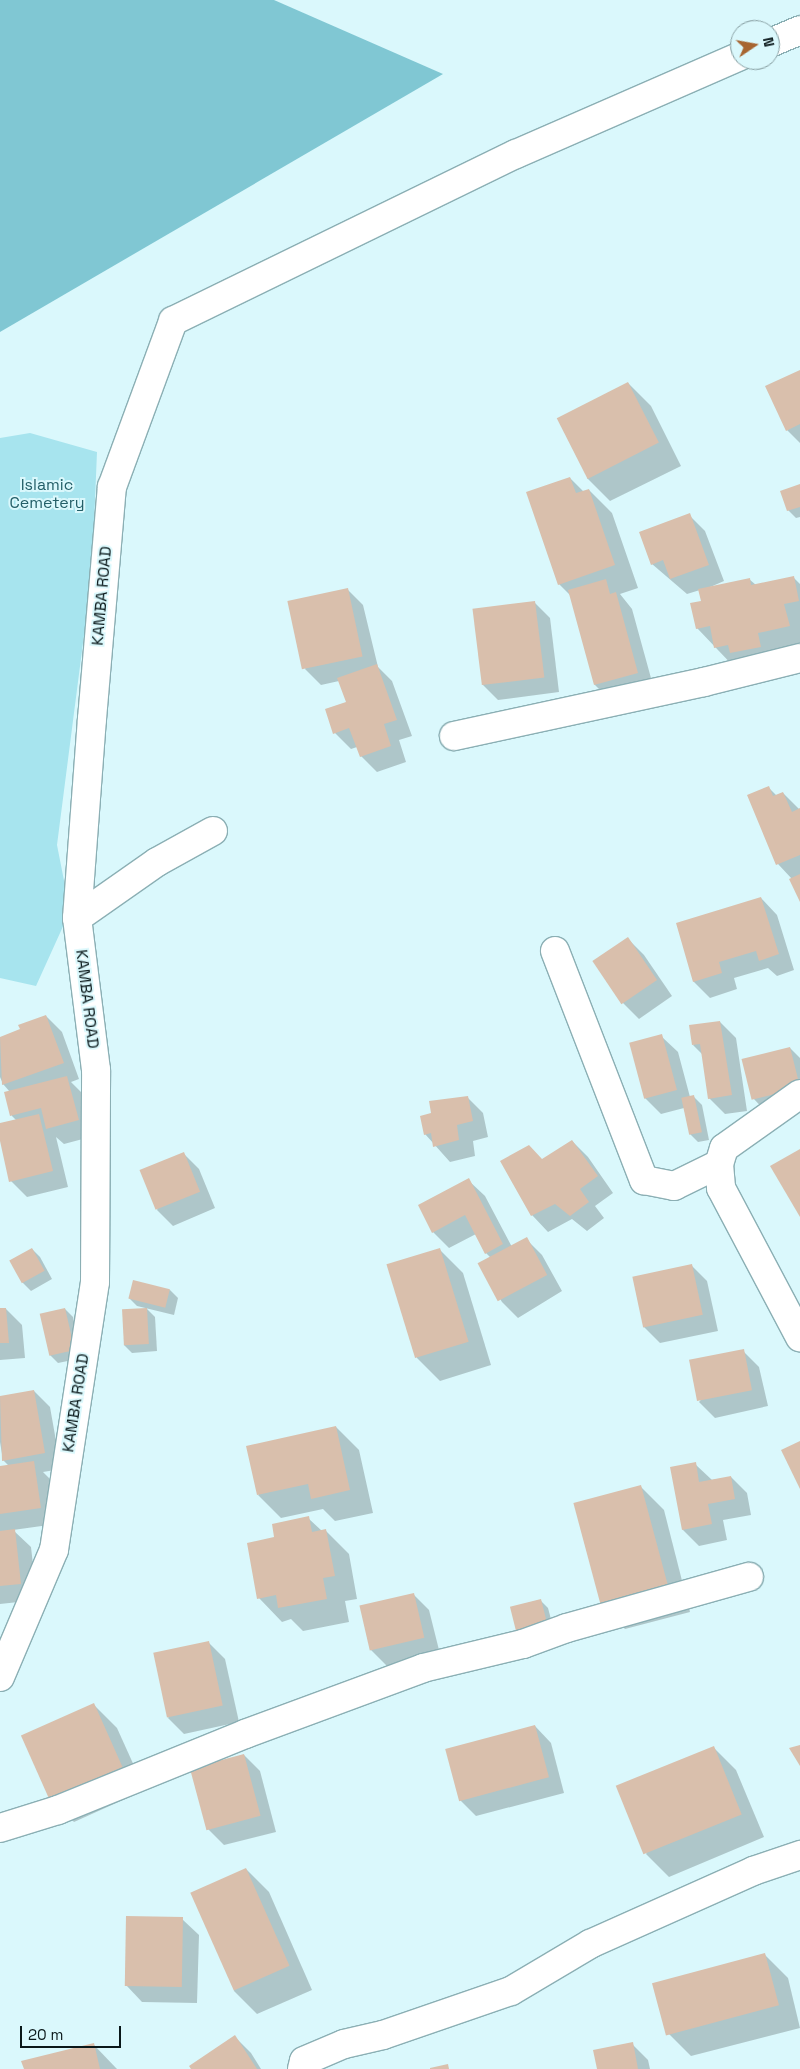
<!DOCTYPE html>
<html>
<head>
<meta charset="utf-8">
<style>
	body { margin:0 }
	#map { position:relative; width:800px; height:2069px; overflow:hidden; background:#daf8fc; font-family:"Space Grotesk",sans-serif }
	div>[style] { position:absolute }
	[style*='--x'] { left:calc(var(--x)*1px); top:calc(var(--y)*1px); width:calc(var(--w)*1px); rotate:calc(var(--a)*1deg) }
	.green>* { inset:0; background:#a7e4ee }
	.forest>* { inset:0; background:#80c7d3 }
	.shadow>* { inset:0; background:#0003 }
	.building>* { inset:0; background:#d9bfac; transform-origin:0 0 }
	.roads { filter:drop-shadow(1px 0 #8bafb4) drop-shadow(-1px 0 #8bafb4) drop-shadow(0 1px #8bafb4) drop-shadow(0 -1px #8bafb4) }
	.minor>* { height:28px; margin:-14px; padding:0 14px; transform-origin:14px; border-radius:14px; background:#fff }
	span { translate:-50% -50%; white-space:nowrap; text-align:center; line-height:1.15; -webkit-text-stroke:4px #daf8fc; paint-order:stroke }
	.park-label { font-size:16px; color:#245f68 }
	.street-label { font-size:16px; color:#091719 }
	.north { position:absolute; left:730px; top:20px; width:50px; height:50px; box-sizing:border-box; background:#daf8fc; border:1px solid #869ea1; border-radius:50%; rotate:78deg; font-size:14px; font-weight:700; line-height:20px; text-align:center; color:#091719 }
	.north::after { content:''; display:block; margin:auto; width:18px; height:22px; background:#a76531; clip-path:polygon(50% 0,100% 100%,50% 72%,0 100%) }
	.scale { position:absolute; left:20px; top:2026px; width:101px; height:22px; box-sizing:border-box; border:2px solid #091719; border-top:0; padding-left:6px; font-size:15px; line-height:18px; white-space:nowrap; color:#091719; -webkit-text-stroke:4px #daf8fc; paint-order:stroke }
</style>
</head>
<body>
<div id="map">
	<div class="green">
		<div style="clip-path:polygon(30px 433px,97px 452px,92px 573px,57px 845px,70px 911px,36px 986px,0 978px,0 438px)"></div>
	</div>
	<div class="forest">
		<div style="clip-path:polygon(0 0,274px 0,443px 74px,0 332px)"></div>
	</div>
	<div class="shadow">
		<div style="clip-path:polygon(800px 371px,800px 443px,787px 430px)"></div>
		<div style="clip-path:polygon(628px 383px,651px 406px,681px 466px,610px 501px,587px 478px)"></div>
		<div style="clip-path:polygon(570px 478px,584px 492px,589px 490px,612px 513px,638px 588px,620px 594px,632px 609px,654px 689px,611px 701px,595px 685px,571px 596px,559px 584px)"></div>
		<div style="clip-path:polygon(800px 486px,800px 517px,796px 518px,788px 510px)"></div>
		<div style="clip-path:polygon(689px 515px,705px 531px,724px 581px,708px 588px,749px 579px,756px 585px,793px 577px,800px 584px,800px 652px,738px 671px,697px 628px,702px 602px,700px 590px,687px 594px,652px 564px)"></div>
		<div style="clip-path:polygon(347px 589px,363px 605px,378px 667px,392px 681px,412px 736px,399px 740px,406px 762px,377px 772px,361px 756px,357px 747px,351px 749px,335px 733px,347px 703px,339px 681px,321px 685px,305px 669px)"></div>
		<div style="clip-path:polygon(534px 602px,550px 618px,559px 692px,498px 700px,482px 684px)"></div>
		<div style="clip-path:polygon(769px 788px,777px 796px,783px 793px,800px 810px,800px 899px,792px 879px,778px 864px,749px 796px)"></div>
		<div style="clip-path:polygon(761px 898px,777px 915px,794px 970px,777px 976px,768px 968px,734px 978px,737px 989px,710px 998px,694px 982px,677px 924px)"></div>
		<div style="clip-path:polygon(628px 939px,644px 955px,672px 996px,639px 1019px,623px 1003px)"></div>
		<div style="clip-path:polygon(46px 1016px,62px 1032px,79px 1079px,71px 1082px,83px 1094px,94px 1136px,64px 1144px,56px 1137px,68px 1187px,27px 1197px,11px 1181px,0 1136px,0 1124px,16px 1120px,12px 1116px,6px 1093px,10px 1092px,3px 1084px,0 1077px,0 1038px,21px 1030px)"></div>
		<div style="clip-path:polygon(720px 1022px,736px 1038px,747px 1111px,725px 1114px,709px 1098px,703px 1055px,693px 1045px)"></div>
		<div style="clip-path:polygon(661px 1036px,678px 1052px,690px 1097px,694px 1097px,702px 1105px,709px 1140px,698px 1142px,690px 1134px,684px 1108px,661px 1114px,645px 1098px)"></div>
		<div style="clip-path:polygon(790px 1048px,800px 1058px,800px 1108px,769px 1115px,753px 1098px)"></div>
		<div style="clip-path:polygon(467px 1097px,483px 1113px,488px 1137px,473px 1141px,475px 1156px,450px 1162px,425px 1134px,432px 1114px)"></div>
		<div style="clip-path:polygon(572px 1141px,588px 1157px,613px 1193px,595px 1206px,604px 1218px,587px 1231px,572px 1219px,548px 1232px,532px 1215px,542px 1160px)"></div>
		<div style="clip-path:polygon(183px 1153px,199px 1169px,215px 1208px,173px 1226px,157px 1210px)"></div>
		<div style="clip-path:polygon(468px 1180px,485px 1196px,512px 1247px,526px 1239px,542px 1255px,562px 1291px,518px 1318px,502px 1302px,480px 1266px,492px 1259px,486px 1253px,476px 1234px,449px 1248px,433px 1232px)"></div>
		<div style="clip-path:polygon(32px 1249px,40px 1257px,52px 1279px,31px 1291px,23px 1283px,11px 1261px)"></div>
		<div style="clip-path:polygon(440px 1250px,463px 1273px,491px 1365px,440px 1381px,417px 1358px,389px 1265px)"></div>
		<div style="clip-path:polygon(691px 1265px,707px 1281px,718px 1331px,660px 1343px,644px 1327px)"></div>
		<div style="clip-path:polygon(170px 1290px,178px 1298px,174px 1315px,137px 1306px,129px 1298px)"></div>
		<div style="clip-path:polygon(0 1309px,6px 1309px,22px 1325px,25px 1358px,0 1360px)"></div>
		<div style="clip-path:polygon(65px 1309px,73px 1317px,82px 1358px,58px 1363px,50px 1355px)"></div>
		<div style="clip-path:polygon(147px 1309px,155px 1317px,157px 1351px,132px 1353px,124px 1345px)"></div>
		<div style="clip-path:polygon(743px 1351px,759px 1367px,768px 1406px,715px 1418px,699px 1402px)"></div>
		<div style="clip-path:polygon(34px 1391px,50px 1407px,61px 1469px,43px 1472px,49px 1478px,56px 1524px,13px 1530px,31px 1547px,37px 1600px,0 1604px,0 1467px,9px 1466px,3px 1460px,0 1442px,0 1397px)"></div>
		<div style="clip-path:polygon(336px 1427px,359px 1450px,373px 1513px,335px 1521px,323px 1509px,281px 1518px,258px 1495px)"></div>
		<div style="clip-path:polygon(695px 1464px,712px 1480px,731px 1477px,747px 1493px,751px 1515px,723px 1520px,727px 1540px,699px 1546px,683px 1530px)"></div>
		<div style="clip-path:polygon(641px 1487px,664px 1510px,690px 1612px,625px 1629px,602px 1606px)"></div>
		<div style="clip-path:polygon(308px 1518px,322px 1531px,326px 1531px,349px 1554px,357px 1599px,345px 1601px,349px 1622px,303px 1631px,291px 1619px,282px 1622px,259px 1598px)"></div>
		<div style="clip-path:polygon(413px 1594px,429px 1610px,440px 1654px,387px 1666px,371px 1650px)"></div>
		<div style="clip-path:polygon(540px 1600px,548px 1608px,556px 1638px,512px 1607px)"></div>
		<div style="clip-path:polygon(209px 1643px,225px 1659px,239px 1722px,184px 1734px,168px 1718px)"></div>
		<div style="clip-path:polygon(94px 1705px,117px 1728px,145px 1790px,74px 1822px,51px 1799px)"></div>
		<div style="clip-path:polygon(535px 1726px,551px 1743px,564px 1793px,476px 1816px,460px 1800px)"></div>
		<div style="clip-path:polygon(713px 1747px,736px 1770px,764px 1837px,669px 1877px,646px 1854px)"></div>
		<div style="clip-path:polygon(244px 1755px,260px 1771px,276px 1832px,224px 1845px,208px 1829px)"></div>
		<div style="clip-path:polygon(246px 1869px,269px 1892px,312px 1990px,257px 2014px,234px 1991px)"></div>
		<div style="clip-path:polygon(182px 1919px,199px 1935px,197px 2003px,142px 2002px,126px 1985px)"></div>
		<div style="clip-path:polygon(765px 1955px,788px 1978px,800px 2028px,691px 2056px,668px 2033px)"></div>
		<div style="clip-path:polygon(235px 2037px,251px 2053px,261px 2069px,192px 2069px)"></div>
		<div style="clip-path:polygon(93px 2044px,117px 2069px,25px 2069px)"></div>
		<div style="clip-path:polygon(632px 2044px,648px 2060px,650px 2069px,598px 2069px)"></div>
	</div>
	<div class="building">
		<div style="clip-path:polygon(800px 370px,800px 424px,786px 431px,765px 386px)"></div>
		<div style="left:628px;top:382px;width:68px;height:80px;rotate:63deg"></div>
		<div style="clip-path:polygon(570px 477px,576px 493px,589px 489px,615px 565px,558px 585px,526px 492px)"></div>
		<div style="clip-path:polygon(800px 484px,800px 507px,787px 511px,780px 491px)"></div>
		<div style="clip-path:polygon(690px 513px,709px 565px,670px 579px,663px 560px,651px 565px,639px 532px)"></div>
		<div style="clip-path:polygon(794px 576px,799px 601px,784px 604px,790px 626px,758px 633px,761px 647px,730px 653px,728px 645px,714px 648px,710px 626px,696px 629px,690px 603px,701px 601px,698px 589px,750px 578px,751px 585px)"></div>
		<div style="clip-path:polygon(606px 579px,610px 594px,616px 592px,638px 673px,594px 685px,568px 590px)"></div>
		<div style="left:348px;top:588px;width:70px;height:62px;rotate:78deg"></div>
		<div style="left:535px;top:601px;width:77px;height:63px;rotate:83deg"></div>
		<div style="clip-path:polygon(377px 664px,397px 720px,384px 724px,391px 746px,360px 757px,349px 728px,333px 734px,325px 709px,346px 702px,337px 678px)"></div>
		<div style="clip-path:polygon(769px 786px,773px 796px,783px 792px,792px 812px,800px 808px,800px 855px,776px 865px,747px 795px)"></div>
		<div style="clip-path:polygon(800px 874px,800px 902px,789px 879px)"></div>
		<div style="clip-path:polygon(761px 897px,779px 954px,759px 961px,756px 951px,719px 962px,722px 973px,693px 982px,676px 923px)"></div>
		<div style="left:628px;top:937px;width:52px;height:43px;rotate:56deg"></div>
		<div style="clip-path:polygon(46px 1015px,64px 1063px,2px 1085px,0 1037px,20px 1029px,18px 1025px)"></div>
		<div style="clip-path:polygon(720px 1021px,732px 1095px,708px 1099px,700px 1044px,692px 1045px,689px 1025px)"></div>
		<div style="left:662px;top:1034px;width:58px;height:34px;rotate:75deg"></div>
		<div style="left:790px;top:1047px;width:42px;height:50px;rotate:76deg"></div>
		<div style="clip-path:polygon(67px 1076px,79px 1120px,46px 1129px,41px 1108px,10px 1116px,4px 1092px)"></div>
		<div style="left:694px;top:1095px;width:38px;height:13px;rotate:78deg"></div>
		<div style="clip-path:polygon(468px 1096px,473px 1121px,457px 1125px,459px 1140px,433px 1147px,431px 1133px,424px 1135px,420px 1116px,431px 1113px,429px 1101px)"></div>
		<div style="clip-path:polygon(39px 1114px,53px 1171px,9px 1182px,0 1141px,0 1123px)"></div>
		<div style="clip-path:polygon(572px 1140px,598px 1176px,580px 1189px,589px 1202px,570px 1216px,555px 1204px,531px 1216px,500px 1161px,529px 1145px,542px 1159px)"></div>
		<div style="clip-path:polygon(800px 1149px,800px 1217px,770px 1166px)"></div>
		<div style="left:184px;top:1152px;width:43px;height:48px;rotate:68deg"></div>
		<div style="clip-path:polygon(469px 1178px,503px 1244px,485px 1254px,465px 1215px,432px 1233px,418px 1205px)"></div>
		<div style="left:527px;top:1237px;width:43px;height:56px;rotate:62deg"></div>
		<div style="left:32px;top:1248px;width:26px;height:26px;rotate:61deg"></div>
		<div style="left:440px;top:1248px;width:98px;height:56px;rotate:73deg"></div>
		<div style="left:692px;top:1264px;width:52px;height:61px;rotate:78deg"></div>
		<div style="left:133px;top:1280px;width:38px;height:19px;rotate:14deg"></div>
		<div style="clip-path:polygon(0 1308px,6px 1308px,9px 1343px,0 1343px)"></div>
		<div style="left:65px;top:1308px;width:43px;height:26px;rotate:77deg"></div>
		<div style="left:147px;top:1308px;width:36px;height:25px;rotate:87deg"></div>
		<div style="left:744px;top:1349px;width:42px;height:56px;rotate:79deg"></div>
		<div style="clip-path:polygon(34px 1390px,45px 1453px,2px 1461px,0 1396px)"></div>
		<div style="clip-path:polygon(336px 1426px,350px 1490px,311px 1499px,308px 1484px,257px 1495px,246px 1446px)"></div>
		<div style="clip-path:polygon(800px 1441px,800px 1489px,781px 1450px)"></div>
		<div style="clip-path:polygon(34px 1461px,41px 1508px,0 1514px,0 1466px)"></div>
		<div style="clip-path:polygon(696px 1462px,699px 1482px,731px 1476px,735px 1499px,708px 1504px,712px 1524px,682px 1530px,670px 1467px)"></div>
		<div style="left:641px;top:1485px;width:107px;height:70px;rotate:75deg"></div>
		<div style="clip-path:polygon(309px 1516px,312px 1532px,326px 1529px,335px 1576px,323px 1578px,327px 1599px,278px 1608px,276px 1595px,257px 1599px,247px 1543px,274px 1537px,272px 1524px)"></div>
		<div style="clip-path:polygon(15px 1529px,21px 1584px,0 1586px,0 1531px)"></div>
		<div style="left:414px;top:1593px;width:46px;height:56px;rotate:77deg"></div>
		<div style="left:541px;top:1599px;width:32px;height:32px;rotate:76deg"></div>
		<div style="left:209px;top:1641px;width:66px;height:57px;rotate:78deg"></div>
		<div style="left:94px;top:1703px;width:70px;height:80px;rotate:66deg"></div>
		<div style="left:535px;top:1725px;width:54px;height:93px;rotate:75deg"></div>
		<div style="clip-path:polygon(800px 1745px,800px 1766px,789px 1748px)"></div>
		<div style="left:714px;top:1746px;width:74px;height:106px;rotate:68deg"></div>
		<div style="left:244px;top:1754px;width:64px;height:56px;rotate:75deg"></div>
		<div style="left:246px;top:1868px;width:107px;height:61px;rotate:66deg"></div>
		<div style="left:126px;top:1916px;width:57px;height:70px;rotate:1deg"></div>
		<div style="left:765px;top:1953px;width:54px;height:117px;rotate:75deg"></div>
		<div style="clip-path:polygon(235px 2035px,257px 2069px,191px 2069px,189px 2066px)"></div>
		<div style="clip-path:polygon(633px 2042px,638px 2069px,597px 2069px,593px 2050px)"></div>
		<div style="clip-path:polygon(94px 2043px,100px 2069px,24px 2069px,21px 2061px)"></div>
		<div style="clip-path:polygon(448px 2064px,449px 2069px,430px 2069px,430px 2068px)"></div>
	</div>
	<div class="roads">
		<div class="minor">
			<div style="--x:770;--y:43;--w:33;--a:-23"></div>
			<div style="--x:454;--y:736;--w:256;--a:-12.2"></div>
			<div style="--x:704;--y:682;--w:99;--a:-14"></div>
			<div style="--x:77;--y:918;--w:98;--a:-35"></div>
			<div style="--x:157;--y:862;--w:64;--a:-29"></div>
			<div style="--x:555;--y:951;--w:246;--a:68.8"></div>
			<div style="--x:644;--y:1180;--w:31;--a:11"></div>
			<div style="--x:674;--y:1186;--w:50;--a:-26.1"></div>
			<div style="--x:800;--y:1094;--w:93;--a:144.6"></div>
			<div style="--x:724;--y:1148;--w:17;--a:107"></div>
			<div style="--x:719;--y:1164;--w:24;--a:85"></div>
			<div style="--x:721;--y:1188;--w:169;--a:62.1"></div>
			<div style="--x:0;--y:1677;--w:138;--a:-67"></div>
			<div style="--x:54;--y:1550;--w:271;--a:-81.3"></div>
			<div style="--x:95;--y:1282;--w:212;--a:-89.7"></div>
			<div style="--x:96;--y:1070;--w:153;--a:-97.1"></div>
			<div style="--x:77;--y:918;--w:200;--a:-85.7"></div>
			<div style="--x:92;--y:719;--w:233;--a:-85.1"></div>
			<div style="--x:112;--y:487;--w:177;--a:-69.8"></div>
			<div style="--x:173;--y:321;--w:381;--a:-26"></div>
			<div style="--x:516;--y:154;--w:244;--a:-23.6"></div>
			<div style="--x:0;--y:1828;--w:61;--a:-17.2"></div>
			<div style="--x:58;--y:1810;--w:202;--a:-22.1"></div>
			<div style="--x:245;--y:1734;--w:190;--a:-20.3"></div>
			<div style="--x:423;--y:1668;--w:103;--a:-13.5"></div>
			<div style="--x:523;--y:1644;--w:47;--a:-20"></div>
			<div style="--x:567;--y:1628;--w:189;--a:-15.7"></div>
			<div style="--x:302;--y:2069;--w:8;--a:-76"></div>
			<div style="--x:304;--y:2061;--w:43;--a:-23"></div>
			<div style="--x:344;--y:2044;--w:40;--a:-13"></div>
			<div style="--x:383;--y:2035;--w:135;--a:-19"></div>
			<div style="--x:511;--y:1991;--w:92;--a:-30.7"></div>
			<div style="--x:590;--y:1944;--w:179;--a:-24.1"></div>
			<div style="--x:753;--y:1871;--w:50;--a:-18.8"></div>
		</div>
	</div>
	<div class="park-label">
		<span style="left:47px;top:494px">Islamic<br>Cemetery</span>
	</div>
	<div class="street-label">
		<span style="left:102px;top:596px;rotate:-85deg">KAMBA ROAD</span>
		<span style="left:87px;top:999px;rotate:83deg">KAMBA ROAD</span>
		<span style="left:76px;top:1403px;rotate:-81deg">KAMBA ROAD</span>
	</div>
	<div class="north">N</div>
	<div class="scale">20 m</div>
</div>
</body>
</html>
